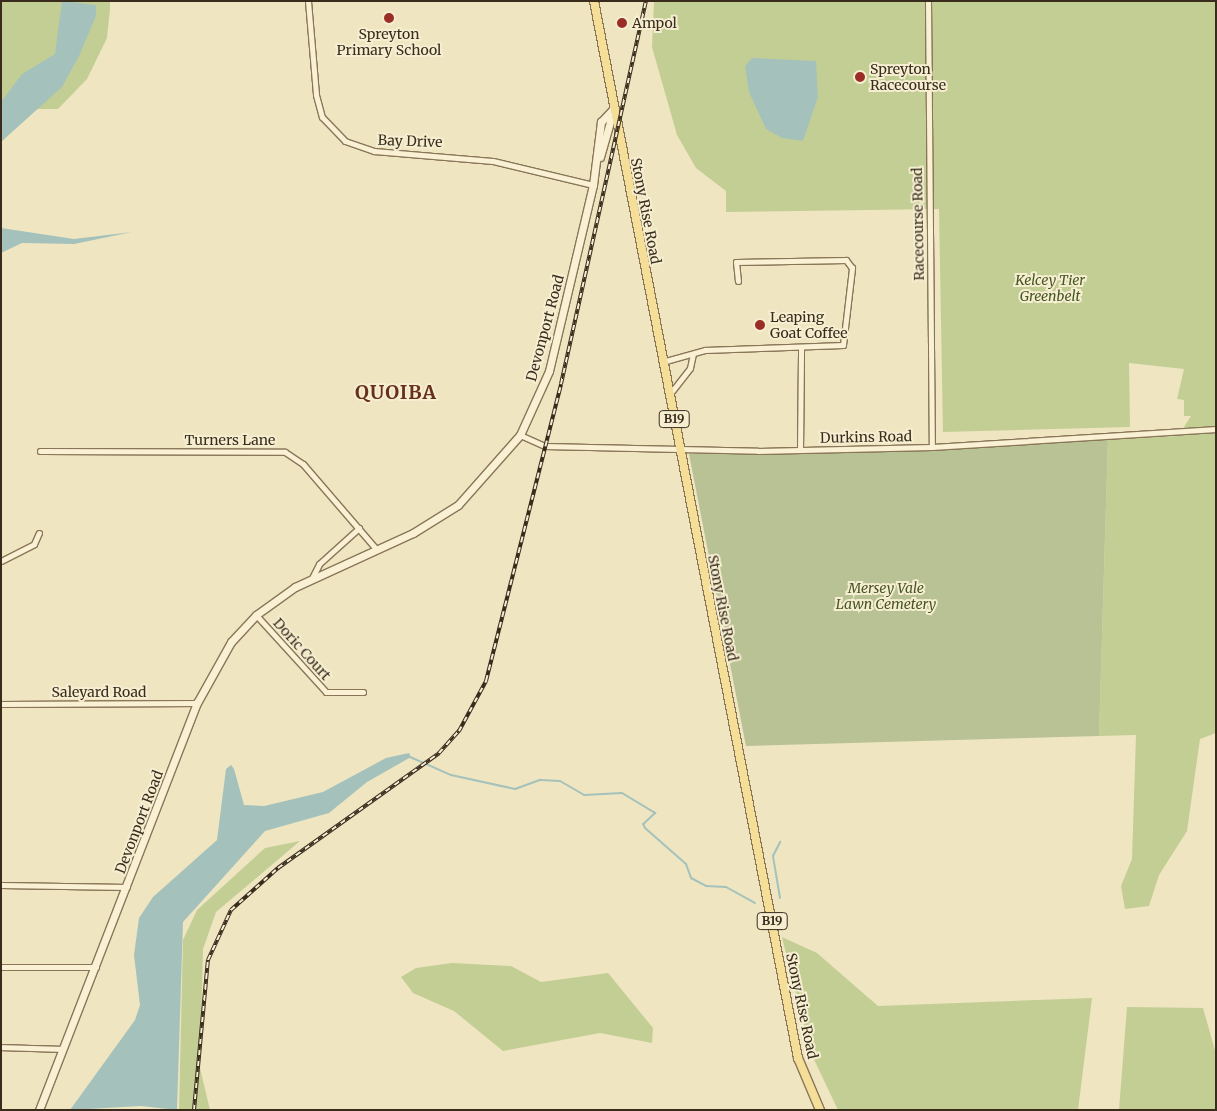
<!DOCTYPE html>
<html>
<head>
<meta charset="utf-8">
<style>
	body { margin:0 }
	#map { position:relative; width:1217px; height:1111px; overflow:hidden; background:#efe5c1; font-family:Merriweather,serif }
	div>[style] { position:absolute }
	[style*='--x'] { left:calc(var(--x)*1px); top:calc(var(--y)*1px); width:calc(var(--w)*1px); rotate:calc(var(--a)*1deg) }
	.green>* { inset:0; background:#c3ce95 }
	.cemetery>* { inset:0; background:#b9c295 }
	.water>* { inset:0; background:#a4c2bb }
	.stream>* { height:2px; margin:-1px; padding:0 1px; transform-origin:1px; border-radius:1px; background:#a4c2bb }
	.roads { filter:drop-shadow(1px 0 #897658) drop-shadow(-1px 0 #897658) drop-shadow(0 1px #897658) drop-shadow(0 -1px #897658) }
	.street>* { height:5px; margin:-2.5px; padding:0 2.5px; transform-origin:2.5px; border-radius:2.5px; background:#faf1d5 }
	.secondary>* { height:7px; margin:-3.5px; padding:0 3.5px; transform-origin:3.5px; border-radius:3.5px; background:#faf1d5 }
	.primary>* { height:8px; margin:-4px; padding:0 4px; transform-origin:4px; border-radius:4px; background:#f4de98 }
	.rail>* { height:4px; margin-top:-2px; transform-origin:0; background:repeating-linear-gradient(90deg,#f6eed1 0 5.5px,#392c1d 0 11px); box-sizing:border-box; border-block:1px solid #392c1d }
	.dots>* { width:14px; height:14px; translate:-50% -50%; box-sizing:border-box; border:2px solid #f6eed1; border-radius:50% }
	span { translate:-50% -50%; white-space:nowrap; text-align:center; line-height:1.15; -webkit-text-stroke:4px #f6eed1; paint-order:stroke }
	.shield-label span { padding:1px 4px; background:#f6eed1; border:1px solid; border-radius:4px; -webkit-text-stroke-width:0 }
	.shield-label { font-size:12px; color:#392c1d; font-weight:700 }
	.poi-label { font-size:14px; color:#392c1d }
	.left { translate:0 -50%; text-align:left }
	.street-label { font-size:14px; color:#392c1d }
	.park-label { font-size:14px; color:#455623; font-style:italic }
	.district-label { font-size:19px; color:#67301b; font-weight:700; letter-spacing:1px }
	.frame { position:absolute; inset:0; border:2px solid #392c1d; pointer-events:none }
</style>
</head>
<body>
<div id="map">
	<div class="green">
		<div style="clip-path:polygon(1px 1px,110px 1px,110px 9px,107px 38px,87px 79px,58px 109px,34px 109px,1px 142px)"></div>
		<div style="clip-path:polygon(654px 1px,1216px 1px,1216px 733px,1200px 739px,1187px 831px,1159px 875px,1149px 906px,1125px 909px,1121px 886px,1132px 859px,1136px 735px,1099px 736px,1108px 439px,1178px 436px,1191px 416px,1184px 416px,1184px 400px,1177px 399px,1184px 369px,1129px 363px,1130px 427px,943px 432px,939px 209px,726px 212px,726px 191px,696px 168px,677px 135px,652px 47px)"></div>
		<div style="clip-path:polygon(300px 841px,216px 912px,203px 949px,200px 1068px,210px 1110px,179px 1110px,183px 940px,197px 910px,265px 848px)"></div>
		<div style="clip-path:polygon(782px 937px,817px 953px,878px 1006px,1092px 998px,1078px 1110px,838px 1110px,810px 1051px)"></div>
		<div style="clip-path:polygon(452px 963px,511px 966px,541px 982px,608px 973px,653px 1028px,652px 1043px,600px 1033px,503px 1051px,454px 1011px,413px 993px,401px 977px,416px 968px)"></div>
		<div style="clip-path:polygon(1127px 1007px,1203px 1008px,1216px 1054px,1216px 1110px,1119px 1110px)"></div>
	</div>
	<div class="cemetery">
		<div style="clip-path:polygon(1108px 439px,1099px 736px,746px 746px,689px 454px,942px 450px)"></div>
	</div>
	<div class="water">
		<div style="clip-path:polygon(62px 1px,96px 5px,96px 16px,79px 56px,62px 87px,1px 142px,1px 102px,22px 74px,55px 54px)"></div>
		<div style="clip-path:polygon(752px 58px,816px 61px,818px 97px,803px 141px,782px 138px,766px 129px,749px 92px,745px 66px)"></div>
		<div style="clip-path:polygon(1px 228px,74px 239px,132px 232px,74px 244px,22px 243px,1px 253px)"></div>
		<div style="clip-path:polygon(409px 753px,411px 757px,367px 782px,329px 813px,265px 831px,183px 922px,177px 1110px,141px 1106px,70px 1110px,135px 1020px,140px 1005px,134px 955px,139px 918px,153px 897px,217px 840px,226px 769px,231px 765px,234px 769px,244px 805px,264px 806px,323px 792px,386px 758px)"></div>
	</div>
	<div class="stream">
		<div style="--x:410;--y:757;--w:45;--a:23.7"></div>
		<div style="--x:451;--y:775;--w:66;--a:12.3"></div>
		<div style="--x:515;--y:789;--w:27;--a:-20"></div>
		<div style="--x:540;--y:780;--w:20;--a:3"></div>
		<div style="--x:560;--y:781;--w:28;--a:30"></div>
		<div style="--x:584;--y:795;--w:38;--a:-3"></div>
		<div style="--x:622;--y:793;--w:39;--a:31"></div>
		<div style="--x:655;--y:813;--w:16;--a:137"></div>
		<div style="--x:643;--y:824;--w:4;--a:63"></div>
		<div style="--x:645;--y:828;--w:55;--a:41.3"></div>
		<div style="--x:686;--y:864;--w:15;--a:70"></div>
		<div style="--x:691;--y:878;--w:17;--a:28"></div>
		<div style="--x:706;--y:886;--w:20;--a:3"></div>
		<div style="--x:726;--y:887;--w:33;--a:29"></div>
		<div style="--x:780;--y:898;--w:43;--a:-99.5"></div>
		<div style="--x:773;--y:856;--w:16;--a:-63"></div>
	</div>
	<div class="roads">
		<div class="street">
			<div style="--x:308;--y:1;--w:94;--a:85.1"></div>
			<div style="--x:316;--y:95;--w:23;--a:75"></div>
			<div style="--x:322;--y:117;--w:33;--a:46"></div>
			<div style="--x:345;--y:141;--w:31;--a:19"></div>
			<div style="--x:374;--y:151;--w:119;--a:4.8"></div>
			<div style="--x:493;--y:161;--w:103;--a:13.5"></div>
			<div style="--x:928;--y:1;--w:446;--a:89.5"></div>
			<div style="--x:662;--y:362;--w:45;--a:-15.6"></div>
			<div style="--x:705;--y:350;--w:138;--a:-2.1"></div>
			<div style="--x:843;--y:345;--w:78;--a:-83.3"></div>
			<div style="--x:852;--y:268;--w:10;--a:-127"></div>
			<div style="--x:846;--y:260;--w:110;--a:179"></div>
			<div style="--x:736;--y:262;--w:19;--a:84"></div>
			<div style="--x:669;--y:395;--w:34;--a:-52"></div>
			<div style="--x:690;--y:368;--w:14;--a:-78"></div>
			<div style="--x:520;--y:435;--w:27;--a:24"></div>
			<div style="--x:545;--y:446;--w:213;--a:1.3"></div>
			<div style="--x:758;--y:451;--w:174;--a:-1.3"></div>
			<div style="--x:932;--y:447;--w:285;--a:-3.6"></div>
			<div style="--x:800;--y:450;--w:101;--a:-89.4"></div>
			<div style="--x:40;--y:451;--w:245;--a:0.2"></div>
			<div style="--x:285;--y:452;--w:22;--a:34"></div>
			<div style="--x:303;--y:464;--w:112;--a:49.3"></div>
			<div style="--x:1;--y:561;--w:37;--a:-27"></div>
			<div style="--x:34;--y:544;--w:12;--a:-66"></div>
			<div style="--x:312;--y:578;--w:16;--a:-63"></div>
			<div style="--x:319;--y:564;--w:54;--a:-42"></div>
			<div style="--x:256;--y:615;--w:104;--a:47.7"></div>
			<div style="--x:326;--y:692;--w:37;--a:0"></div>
			<div style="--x:1;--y:704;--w:196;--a:-0.3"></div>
			<div style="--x:1;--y:885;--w:126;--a:0.9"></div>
			<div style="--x:1;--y:967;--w:95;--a:0"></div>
			<div style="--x:1;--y:1047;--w:61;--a:1.9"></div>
		</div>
		<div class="secondary">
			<div style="--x:600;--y:157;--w:51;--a:-74.1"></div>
			<div style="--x:39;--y:1110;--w:437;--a:-68.8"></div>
			<div style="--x:197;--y:703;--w:70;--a:-60.9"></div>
			<div style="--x:231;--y:642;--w:37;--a:-47"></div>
			<div style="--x:256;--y:615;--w:48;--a:-35.7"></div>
			<div style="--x:295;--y:587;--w:130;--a:-24.6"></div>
			<div style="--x:413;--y:533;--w:53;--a:-31.9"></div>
			<div style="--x:458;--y:505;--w:94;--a:-48.5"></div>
			<div style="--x:520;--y:435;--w:70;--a:-65.6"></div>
			<div style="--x:549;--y:371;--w:191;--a:-76.7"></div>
			<div style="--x:593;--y:185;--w:64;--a:-82.8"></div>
			<div style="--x:601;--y:122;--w:19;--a:-47"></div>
		</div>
		<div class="primary">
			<div style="--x:594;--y:1;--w:1077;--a:79.08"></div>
			<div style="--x:798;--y:1058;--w:56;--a:67.1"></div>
		</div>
	</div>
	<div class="rail">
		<div style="--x:194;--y:1110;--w:151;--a:-84.7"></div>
		<div style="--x:208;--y:960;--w:55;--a:-65.3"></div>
		<div style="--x:231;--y:910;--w:63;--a:-41.8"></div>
		<div style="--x:278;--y:868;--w:198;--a:-35.5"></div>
		<div style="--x:439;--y:753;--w:30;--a:-48"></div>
		<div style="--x:459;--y:731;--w:57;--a:-61.6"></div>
		<div style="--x:486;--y:681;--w:306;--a:-75.8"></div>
		<div style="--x:561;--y:384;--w:392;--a:-77.5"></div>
	</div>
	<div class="dots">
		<div style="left:389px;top:18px;background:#9a2e26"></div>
		<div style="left:622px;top:23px;background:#9a2e26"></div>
		<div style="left:860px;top:77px;background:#9a2e26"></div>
		<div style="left:760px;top:325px;background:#9a2e26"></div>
	</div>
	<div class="shield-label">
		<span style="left:674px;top:419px">B19</span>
		<span style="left:772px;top:921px">B19</span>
	</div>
	<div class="poi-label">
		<span class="left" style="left:632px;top:23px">Ampol</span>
		<span style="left:389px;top:42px">Spreyton<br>Primary School</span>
		<span class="left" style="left:870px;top:77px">Spreyton<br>Racecourse</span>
		<span class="left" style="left:770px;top:325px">Leaping<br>Goat Coffee</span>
	</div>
	<div class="street-label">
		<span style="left:410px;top:141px;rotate:2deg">Bay Drive</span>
		<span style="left:646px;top:211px;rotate:79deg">Stony Rise Road</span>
		<span style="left:918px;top:224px;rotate:-91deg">Racecourse Road</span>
		<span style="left:545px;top:328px;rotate:-75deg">Devonport Road</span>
		<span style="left:866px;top:437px;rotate:-1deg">Durkins Road</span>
		<span style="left:230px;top:440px">Turners Lane</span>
		<span style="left:723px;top:608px;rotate:79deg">Stony Rise Road</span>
		<span style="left:302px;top:649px;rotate:48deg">Doric Court</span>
		<span style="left:99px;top:692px">Saleyard Road</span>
		<span style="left:139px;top:822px;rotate:-69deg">Devonport Road</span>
		<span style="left:802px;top:1006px;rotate:78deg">Stony Rise Road</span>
	</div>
	<div class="park-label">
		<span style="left:1050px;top:288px">Kelcey Tier<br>Greenbelt</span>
		<span style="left:886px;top:596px">Mersey Vale<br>Lawn Cemetery</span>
	</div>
	<div class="district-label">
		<span style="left:396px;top:393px">QUOIBA</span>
	</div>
	<div class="frame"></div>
</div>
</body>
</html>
